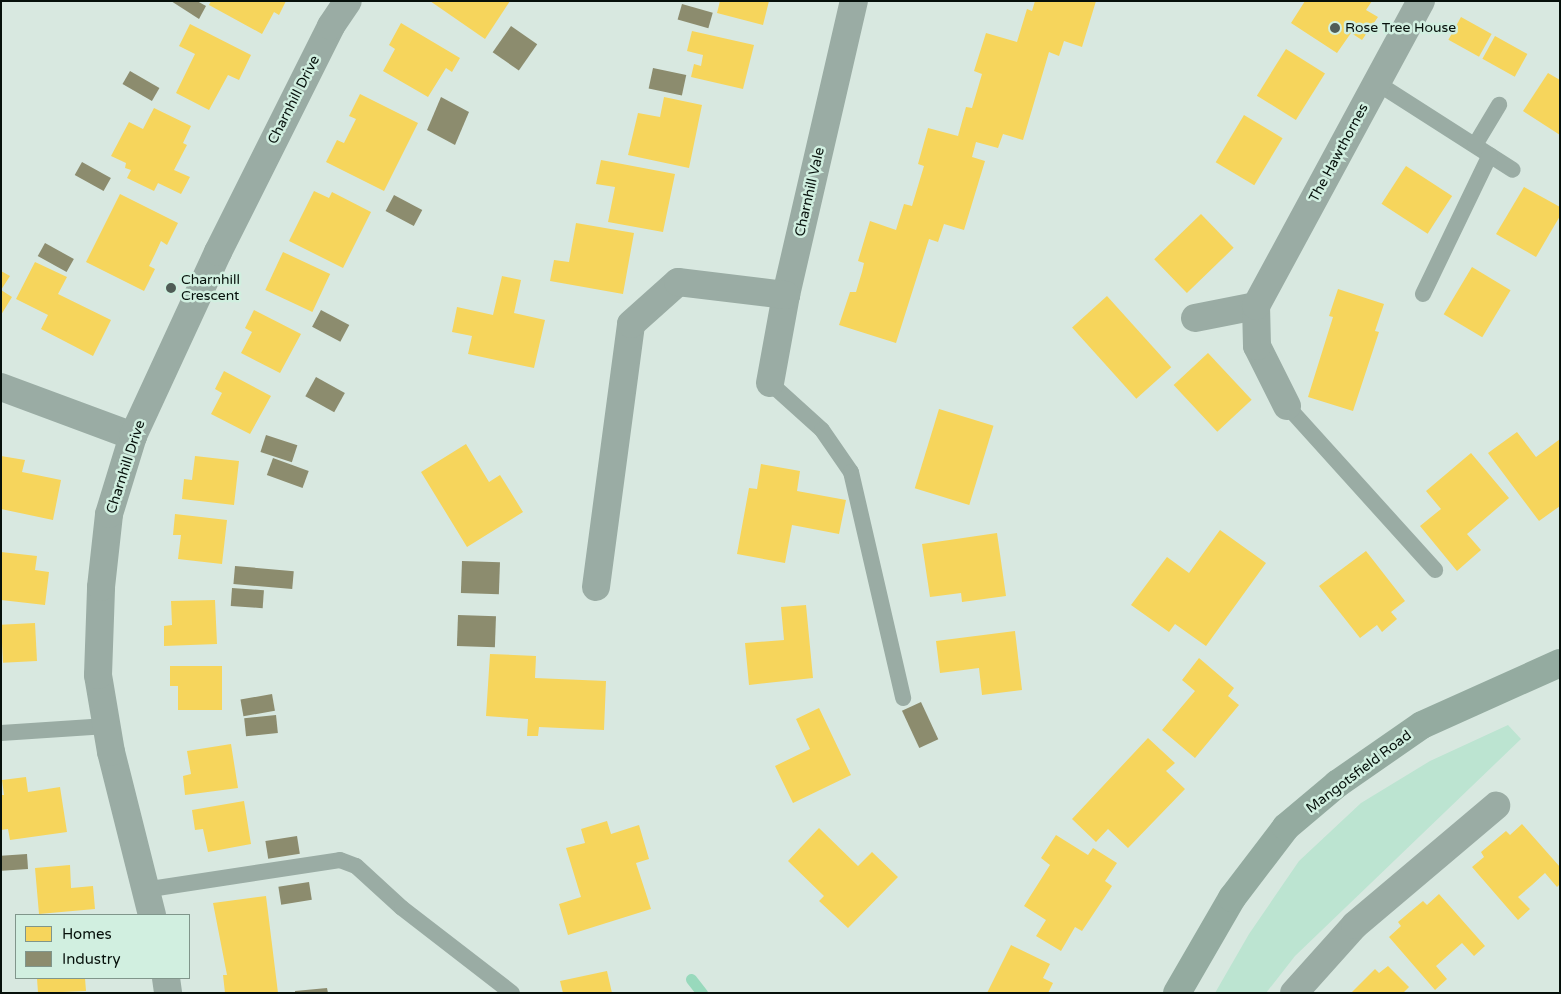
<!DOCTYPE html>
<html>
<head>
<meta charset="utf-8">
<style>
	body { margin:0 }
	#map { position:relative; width:1561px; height:994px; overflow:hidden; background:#d8e8e0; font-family:"Varela Round",sans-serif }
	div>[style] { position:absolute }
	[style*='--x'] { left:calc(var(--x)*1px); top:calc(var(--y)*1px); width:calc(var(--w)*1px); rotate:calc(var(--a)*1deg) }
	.green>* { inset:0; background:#bce4d1 }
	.homes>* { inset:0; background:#f6d55c; transform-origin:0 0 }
	.industry>* { inset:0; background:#8c8c6e; transform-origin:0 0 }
	.stream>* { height:11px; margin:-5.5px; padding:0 5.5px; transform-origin:5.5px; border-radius:5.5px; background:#98d9bc }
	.lane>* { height:16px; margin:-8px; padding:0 8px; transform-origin:8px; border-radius:8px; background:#9aaca4 }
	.street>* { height:28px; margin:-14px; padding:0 14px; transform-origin:14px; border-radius:14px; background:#9aaca4 }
	.secondary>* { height:28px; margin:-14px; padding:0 14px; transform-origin:14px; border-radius:14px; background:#94aba0 }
	.dots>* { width:14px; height:14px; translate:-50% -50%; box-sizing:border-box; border:2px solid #d1efe0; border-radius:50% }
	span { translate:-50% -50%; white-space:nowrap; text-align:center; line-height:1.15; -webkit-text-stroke:5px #d1efe0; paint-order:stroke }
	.poi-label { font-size:14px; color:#06100b }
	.left { translate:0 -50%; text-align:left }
	.street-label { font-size:14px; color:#06100b }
	.frame { position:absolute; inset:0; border:2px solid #06100b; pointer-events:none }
	.legend { position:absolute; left:15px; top:914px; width:175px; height:65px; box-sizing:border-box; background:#d1efe0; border:1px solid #80968b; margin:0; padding:6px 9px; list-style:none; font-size:15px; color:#06100b }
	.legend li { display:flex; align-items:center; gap:10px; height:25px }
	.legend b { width:25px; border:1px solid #80968b }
</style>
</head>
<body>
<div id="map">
	<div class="green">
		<div style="clip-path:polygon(1508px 725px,1521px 739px,1295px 956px,1266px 993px,1215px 993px,1249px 934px,1299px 861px,1361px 803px,1430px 761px)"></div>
	</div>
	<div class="homes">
		<div style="clip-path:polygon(211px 1px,286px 1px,279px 15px,274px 12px,262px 34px,209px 5px)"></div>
		<div style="clip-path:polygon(430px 1px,510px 1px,485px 39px)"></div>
		<div style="clip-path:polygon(720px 1px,769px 1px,763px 25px,717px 13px)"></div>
		<div style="clip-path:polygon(1035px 1px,1096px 1px,1082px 47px,1064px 41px,1059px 56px,1049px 52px,1023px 140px,1003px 134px,998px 148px,976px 142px,972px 157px,985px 161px,964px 230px,944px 224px,938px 242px,929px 239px,896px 343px,839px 325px,850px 292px,856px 292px,862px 272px,864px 263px,858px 261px,870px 221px,896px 230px,904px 204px,912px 206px,924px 166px,918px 164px,928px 128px,958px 136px,966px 107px,972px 108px,982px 74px,974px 71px,986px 33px,1017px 42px,1027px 9px,1032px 11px)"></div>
		<div style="clip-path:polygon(1305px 1px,1372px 1px,1366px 10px,1378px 17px,1362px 40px,1351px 33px,1337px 53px,1291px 23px)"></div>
		<div style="left:1461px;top:17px;width:35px;height:26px;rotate:29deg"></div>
		<div style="clip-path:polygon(401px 23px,460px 58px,452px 72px,446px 68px,428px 97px,383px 71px,395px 49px,389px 45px)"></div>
		<div style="clip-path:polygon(190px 24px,251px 55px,239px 80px,228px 75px,209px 110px,176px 93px,195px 54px,179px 46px)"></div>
		<div style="clip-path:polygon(692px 31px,754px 45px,743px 89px,691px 77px,694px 64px,701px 66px,703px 55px,687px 51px)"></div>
		<div style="left:1495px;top:36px;width:37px;height:26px;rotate:29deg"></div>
		<div style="left:1286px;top:49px;width:46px;height:55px;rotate:32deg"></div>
		<div style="clip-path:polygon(1548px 73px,1560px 80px,1560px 135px,1523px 111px)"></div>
		<div style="clip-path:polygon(360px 94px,418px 123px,384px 191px,326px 162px,337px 140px,344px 143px,356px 119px,349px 116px)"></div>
		<div style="clip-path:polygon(664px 97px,702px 105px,689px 168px,628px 155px,638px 113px,660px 117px)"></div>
		<div style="clip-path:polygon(154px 108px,191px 126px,183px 143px,187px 145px,174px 170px,190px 177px,181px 194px,158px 183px,154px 191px,127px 178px,131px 170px,125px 168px,126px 163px,111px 156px,129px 122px,143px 129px)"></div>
		<div style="left:1244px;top:115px;width:45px;height:55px;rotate:31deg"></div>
		<div style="clip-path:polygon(601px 160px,675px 174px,663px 232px,608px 222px,615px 187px,596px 184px)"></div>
		<div style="left:1406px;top:166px;width:55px;height:45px;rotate:33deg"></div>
		<div style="clip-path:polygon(1524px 187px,1560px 207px,1560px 216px,1536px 257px,1496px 234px)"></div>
		<div style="clip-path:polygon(314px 191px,329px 198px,332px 192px,371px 212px,343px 268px,289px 241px)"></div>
		<div style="clip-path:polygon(120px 194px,178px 223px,167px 245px,161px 241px,155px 254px,149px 266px,155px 269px,144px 291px,86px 262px)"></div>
		<div style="left:1201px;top:214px;width:47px;height:65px;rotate:46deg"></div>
		<div style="clip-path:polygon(576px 223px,634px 233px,623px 294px,550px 281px,554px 260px,569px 262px)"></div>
		<div style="left:283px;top:252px;width:52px;height:42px;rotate:25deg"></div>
		<div style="clip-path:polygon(35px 262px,67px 277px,58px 294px,111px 320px,93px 356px,41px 329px,48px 315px,16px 299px)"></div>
		<div style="left:1472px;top:267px;width:45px;height:55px;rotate:31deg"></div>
		<div style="clip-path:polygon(1px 271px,10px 276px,1px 290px,12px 297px,1px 315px)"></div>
		<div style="clip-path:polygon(502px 276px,521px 280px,514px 313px,545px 320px,534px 368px,468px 354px,472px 336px,452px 332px,457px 307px,493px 315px)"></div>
		<div style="clip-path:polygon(1338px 289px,1384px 304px,1375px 331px,1379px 332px,1353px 411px,1308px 397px,1333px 317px,1329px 316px)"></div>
		<div style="left:1107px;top:296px;width:96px;height:47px;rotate:48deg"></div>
		<div style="clip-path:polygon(254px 310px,301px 334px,280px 373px,241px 353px,252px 332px,245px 328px)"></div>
		<div style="left:1208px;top:353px;width:64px;height:47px;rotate:47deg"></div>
		<div style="clip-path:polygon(224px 371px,271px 396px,250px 434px,211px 414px,222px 393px,215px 389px)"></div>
		<div style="left:939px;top:409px;width:57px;height:83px;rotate:17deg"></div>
		<div style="clip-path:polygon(1517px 432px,1536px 457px,1560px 439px,1560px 506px,1539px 521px,1488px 453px)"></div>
		<div style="clip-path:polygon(466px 444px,489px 482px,500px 475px,523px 512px,467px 547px,421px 472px)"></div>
		<div style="clip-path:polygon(1471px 453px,1509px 498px,1467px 534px,1481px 550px,1457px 571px,1420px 526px,1441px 509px,1426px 491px)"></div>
		<div style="clip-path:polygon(1px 456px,25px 460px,22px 472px,61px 480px,53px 520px,1px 509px)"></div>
		<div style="clip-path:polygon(195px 456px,239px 461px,234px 505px,182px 499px,184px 479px,192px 480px)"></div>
		<div style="clip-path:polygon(761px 464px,800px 471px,797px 491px,846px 500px,839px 534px,792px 525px,785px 563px,737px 554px,749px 488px,757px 489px)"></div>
		<div style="clip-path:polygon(175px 514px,227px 520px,222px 564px,178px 559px,181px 535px,173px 535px)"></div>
		<div style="clip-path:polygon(1220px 530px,1266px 563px,1206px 646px,1175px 624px,1169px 632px,1131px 605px,1167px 557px,1189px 573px)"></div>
		<div style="clip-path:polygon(997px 533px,1006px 596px,962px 602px,961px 593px,930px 597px,922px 544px)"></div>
		<div style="clip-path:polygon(1366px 551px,1405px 601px,1391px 612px,1397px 619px,1382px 632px,1377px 625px,1360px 638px,1319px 586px)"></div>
		<div style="clip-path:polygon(1px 552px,37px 556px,35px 570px,49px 572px,45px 605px,1px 600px)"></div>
		<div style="clip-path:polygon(215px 600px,217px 644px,164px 646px,164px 626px,172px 625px,171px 601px)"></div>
		<div style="clip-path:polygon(806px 605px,813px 678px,749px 685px,745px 643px,784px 640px,781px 607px)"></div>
		<div style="left:35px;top:623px;width:38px;height:34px;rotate:87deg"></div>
		<div style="clip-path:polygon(1015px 631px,1022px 690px,982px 695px,979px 668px,940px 673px,936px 641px)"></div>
		<div style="clip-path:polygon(490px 654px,536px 656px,535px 678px,606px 681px,604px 730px,539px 727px,538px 736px,527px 736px,528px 719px,486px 716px)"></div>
		<div style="clip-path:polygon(1199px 658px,1234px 688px,1228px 696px,1239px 705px,1195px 758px,1162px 730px,1195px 691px,1182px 680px)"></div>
		<div style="clip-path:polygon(170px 666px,222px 666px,222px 710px,178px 710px,178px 686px,170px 686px)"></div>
		<div style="clip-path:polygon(819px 708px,851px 775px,793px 803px,775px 766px,810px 749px,796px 719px)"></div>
		<div style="clip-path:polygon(1148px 738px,1175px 763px,1166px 771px,1185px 789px,1128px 848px,1108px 829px,1096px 842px,1072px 819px)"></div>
		<div style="clip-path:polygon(231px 744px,238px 788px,185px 795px,183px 776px,191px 774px,187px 751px)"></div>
		<div style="clip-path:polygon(26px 777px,28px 792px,60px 787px,67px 832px,10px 840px,8px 829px,1px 830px,1px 795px,4px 795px,2px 780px)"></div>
		<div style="clip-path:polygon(244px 801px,251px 844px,208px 852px,203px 829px,195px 830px,192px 810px)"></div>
		<div style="clip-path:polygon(607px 821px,611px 834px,639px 825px,649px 859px,636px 863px,651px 909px,568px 935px,559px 904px,581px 897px,566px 848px,585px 843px,581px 829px)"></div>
		<div style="clip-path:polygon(1522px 824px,1560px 867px,1560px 884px,1557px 887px,1545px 873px,1532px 885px,1518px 897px,1530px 909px,1518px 920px,1472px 867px,1484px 857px,1481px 852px,1506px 831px,1510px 835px)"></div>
		<div style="clip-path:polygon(819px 828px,858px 866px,872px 852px,898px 877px,848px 928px,819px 901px,824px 896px,788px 861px)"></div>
		<div style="clip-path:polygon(1056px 835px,1088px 855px,1093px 848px,1117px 863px,1105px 881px,1112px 886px,1082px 931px,1075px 927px,1061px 951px,1036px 936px,1046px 920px,1024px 906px,1050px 865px,1041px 858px)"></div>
		<div style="clip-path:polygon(70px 865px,71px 888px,93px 886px,95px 909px,39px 914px,35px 868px)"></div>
		<div style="clip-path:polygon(1439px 894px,1485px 946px,1474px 956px,1462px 943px,1436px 966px,1447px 979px,1435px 990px,1389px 937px,1401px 926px,1398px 922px,1411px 911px,1423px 901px,1427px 905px)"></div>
		<div style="clip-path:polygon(266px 896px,278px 993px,225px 993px,223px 975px,227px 975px,213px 903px)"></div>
		<div style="clip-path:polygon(1011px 945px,1050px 964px,1043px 978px,1053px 983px,1048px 993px,987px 993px)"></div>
		<div style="clip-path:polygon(1388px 966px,1409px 987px,1403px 993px,1351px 993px,1375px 969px,1379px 973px)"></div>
		<div style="clip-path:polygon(607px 971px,612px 993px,563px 993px,560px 981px)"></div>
		<div style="clip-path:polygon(37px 978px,85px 978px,86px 991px,38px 993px)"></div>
	</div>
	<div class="industry">
		<div style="clip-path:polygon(171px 1px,197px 1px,206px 6px,199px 19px)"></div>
		<div style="left:682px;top:4px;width:32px;height:16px;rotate:16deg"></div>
		<div style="left:511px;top:26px;width:32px;height:32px;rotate:35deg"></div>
		<div style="left:653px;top:68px;width:34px;height:21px;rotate:12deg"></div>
		<div style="left:130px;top:71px;width:34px;height:15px;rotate:30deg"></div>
		<div style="clip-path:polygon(441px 97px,469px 112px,455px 145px,427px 130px)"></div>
		<div style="left:82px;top:162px;width:33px;height:15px;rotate:29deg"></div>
		<div style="left:394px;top:195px;width:32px;height:18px;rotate:28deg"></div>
		<div style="left:45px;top:243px;width:33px;height:15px;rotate:29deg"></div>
		<div style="left:321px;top:310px;width:32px;height:19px;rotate:28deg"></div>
		<div style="left:316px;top:377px;width:33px;height:22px;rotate:29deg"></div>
		<div style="left:266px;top:435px;width:33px;height:18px;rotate:18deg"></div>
		<div style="left:273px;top:458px;width:38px;height:18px;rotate:20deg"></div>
		<div style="left:462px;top:561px;width:38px;height:32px;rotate:2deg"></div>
		<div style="left:235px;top:566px;width:59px;height:18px;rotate:5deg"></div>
		<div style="left:232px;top:588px;width:32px;height:18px;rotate:4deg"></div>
		<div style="left:458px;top:615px;width:38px;height:31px;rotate:2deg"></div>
		<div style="left:272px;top:694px;width:17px;height:32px;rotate:80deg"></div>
		<div style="left:921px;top:702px;width:41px;height:21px;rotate:65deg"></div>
		<div style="left:276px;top:715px;width:18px;height:32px;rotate:84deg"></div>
		<div style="left:297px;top:836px;width:18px;height:32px;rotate:81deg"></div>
		<div style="left:27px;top:854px;width:15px;height:26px;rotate:86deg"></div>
		<div style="left:309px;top:882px;width:18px;height:31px;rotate:81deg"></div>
		<div style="clip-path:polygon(327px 988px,328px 993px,295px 993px,295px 991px)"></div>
	</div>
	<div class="stream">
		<div style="--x:691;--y:979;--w:18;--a:52"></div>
	</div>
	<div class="lane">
		<div style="--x:1377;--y:83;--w:161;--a:32.6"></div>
		<div style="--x:1475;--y:145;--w:47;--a:-59"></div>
		<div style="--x:1423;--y:294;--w:154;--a:-64.3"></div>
		<div style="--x:770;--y:383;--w:70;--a:42.1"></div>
		<div style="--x:822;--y:430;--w:51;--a:55.4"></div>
		<div style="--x:851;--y:472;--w:232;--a:77"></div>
		<div style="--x:1287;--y:406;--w:221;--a:47.9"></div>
		<div style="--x:1;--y:733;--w:106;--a:-3.8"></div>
		<div style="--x:144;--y:890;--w:198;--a:-8.7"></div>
		<div style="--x:340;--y:860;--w:17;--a:21"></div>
		<div style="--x:356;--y:866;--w:62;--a:42.4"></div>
		<div style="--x:402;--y:908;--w:139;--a:37.7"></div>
	</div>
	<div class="street">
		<div style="--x:1195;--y:318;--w:62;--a:-11.1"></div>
		<div style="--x:770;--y:383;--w:89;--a:-79.7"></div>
		<div style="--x:786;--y:295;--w:302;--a:-77"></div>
		<div style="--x:1;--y:387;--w:141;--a:20.4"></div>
		<div style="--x:1287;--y:406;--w:67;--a:-116.6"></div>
		<div style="--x:1257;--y:346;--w:40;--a:-91.4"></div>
		<div style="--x:1256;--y:306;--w:347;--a:-61.6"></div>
		<div style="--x:596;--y:587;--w:265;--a:-82.4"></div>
		<div style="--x:631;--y:324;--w:63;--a:-41.8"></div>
		<div style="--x:678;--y:282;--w:109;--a:6.9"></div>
		<div style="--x:152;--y:915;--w:168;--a:-104.1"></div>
		<div style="--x:111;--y:752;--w:78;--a:-99.6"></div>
		<div style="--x:98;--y:675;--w:88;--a:-88"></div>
		<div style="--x:101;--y:587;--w:73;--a:-83.7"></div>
		<div style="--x:109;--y:514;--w:82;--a:-72.9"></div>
		<div style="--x:133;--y:436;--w:203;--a:-65.2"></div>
		<div style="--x:218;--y:252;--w:253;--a:-63.4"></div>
		<div style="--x:331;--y:26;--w:30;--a:-56"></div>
		<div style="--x:166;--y:978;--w:15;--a:82"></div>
		<div style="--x:1294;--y:993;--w:91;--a:-48.1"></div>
		<div style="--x:1355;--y:925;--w:185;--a:-40.2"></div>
	</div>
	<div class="secondary">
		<div style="--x:1177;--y:993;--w:110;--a:-59.9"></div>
		<div style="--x:1232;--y:898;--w:89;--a:-52.7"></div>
		<div style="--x:1286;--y:827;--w:67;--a:-40.1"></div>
		<div style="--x:1337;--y:784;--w:103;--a:-34.8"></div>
		<div style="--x:1422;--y:725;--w:151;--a:-24.2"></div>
	</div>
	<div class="dots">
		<div style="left:1335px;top:28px;background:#505c56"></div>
		<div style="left:171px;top:288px;background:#505c56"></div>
	</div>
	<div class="poi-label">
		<span class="left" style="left:1345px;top:28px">Rose Tree House</span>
		<span class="left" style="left:181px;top:288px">Charnhill<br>Crescent</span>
	</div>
	<div class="street-label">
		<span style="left:294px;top:100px;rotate:-63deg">Charnhill Drive</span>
		<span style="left:1339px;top:153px;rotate:-62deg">The Hawthornes</span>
		<span style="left:810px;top:192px;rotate:-77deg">Charnhill Vale</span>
		<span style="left:126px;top:467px;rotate:-72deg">Charnhill Drive</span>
		<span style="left:1359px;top:772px;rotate:-37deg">Mangotsfield Road</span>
	</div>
	<div class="frame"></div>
	<ul class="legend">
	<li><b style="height:14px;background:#f6d55c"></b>Homes</li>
	<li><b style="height:14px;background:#8c8c6e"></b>Industry</li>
	</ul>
</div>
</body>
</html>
